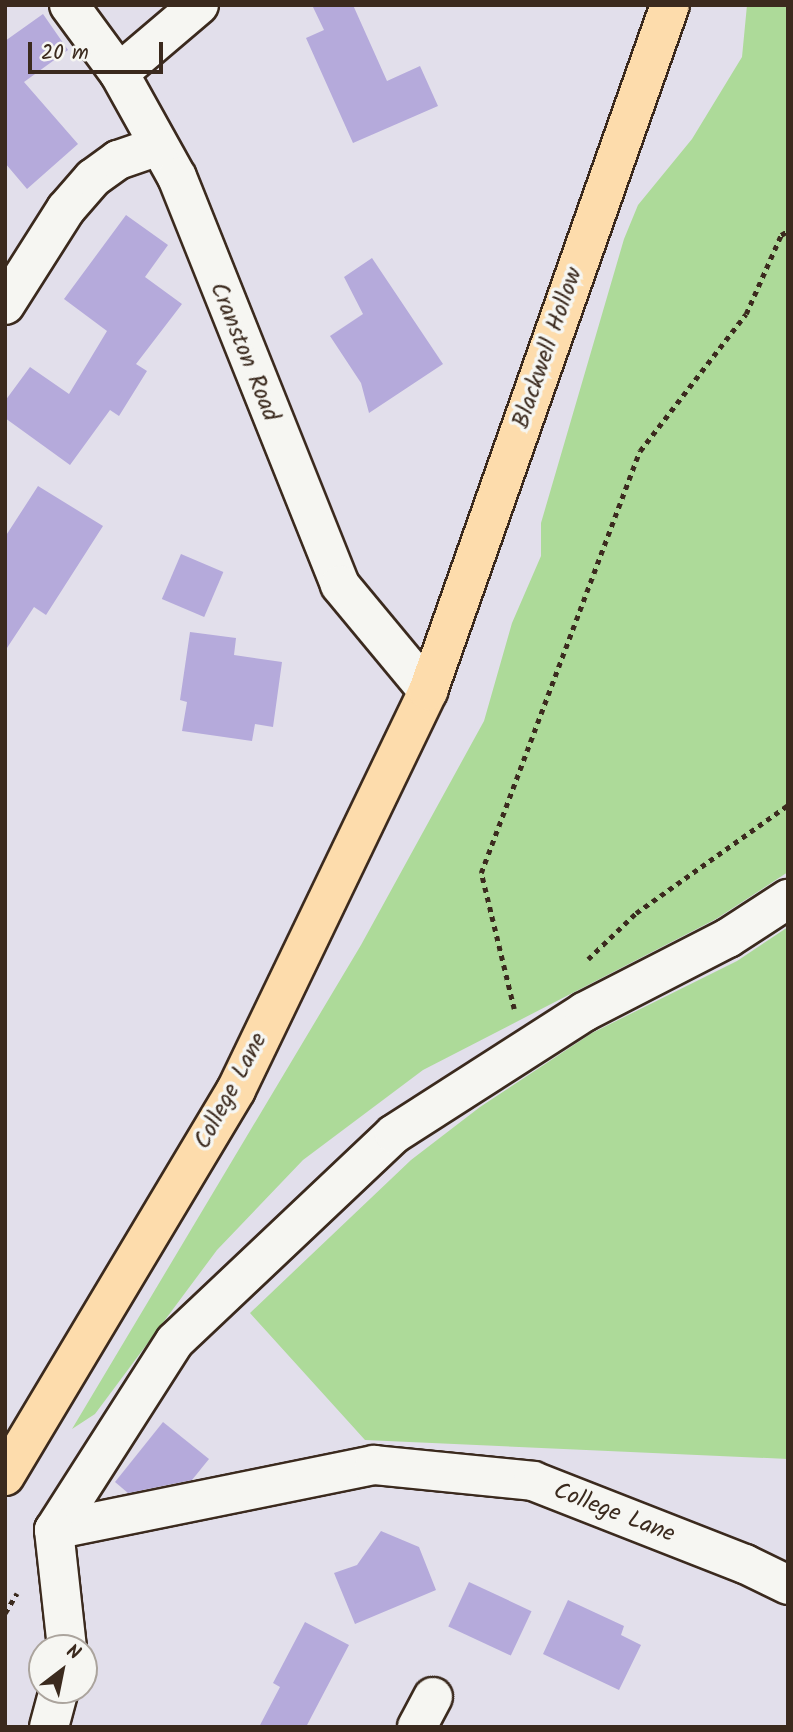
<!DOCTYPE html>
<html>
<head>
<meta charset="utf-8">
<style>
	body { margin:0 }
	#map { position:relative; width:793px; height:1732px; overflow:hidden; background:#e2dfeb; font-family:Kalam,sans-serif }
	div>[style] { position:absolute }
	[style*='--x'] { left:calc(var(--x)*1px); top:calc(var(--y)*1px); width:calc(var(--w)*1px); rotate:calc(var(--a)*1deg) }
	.green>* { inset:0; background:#adda99 }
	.building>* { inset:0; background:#b5aadb; transform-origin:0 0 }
	.path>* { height:4.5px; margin-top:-2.25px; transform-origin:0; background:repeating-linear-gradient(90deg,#3b2a1e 0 5px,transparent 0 10px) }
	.roads { filter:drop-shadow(2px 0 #3b2a1e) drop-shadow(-2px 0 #3b2a1e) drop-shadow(0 2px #3b2a1e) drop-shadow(0 -2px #3b2a1e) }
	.minor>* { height:38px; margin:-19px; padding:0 19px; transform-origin:19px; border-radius:19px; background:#f6f6f2 }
	.major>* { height:38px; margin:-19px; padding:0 19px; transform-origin:19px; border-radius:19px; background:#fddcac }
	span { translate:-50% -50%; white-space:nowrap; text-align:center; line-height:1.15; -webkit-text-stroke:7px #f6f6f2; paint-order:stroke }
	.street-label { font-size:24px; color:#3b2a1e }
	.frame { position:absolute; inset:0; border:7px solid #3b2a1e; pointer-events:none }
	.north { position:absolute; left:28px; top:1634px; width:70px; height:70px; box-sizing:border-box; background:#f6f6f2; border:2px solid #aba49d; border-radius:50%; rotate:32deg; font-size:19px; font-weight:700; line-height:28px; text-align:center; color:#3b2a1e }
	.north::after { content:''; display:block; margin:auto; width:24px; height:32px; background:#3b2a1e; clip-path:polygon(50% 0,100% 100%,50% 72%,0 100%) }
	.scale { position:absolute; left:28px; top:42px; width:135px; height:32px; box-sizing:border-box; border:4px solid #3b2a1e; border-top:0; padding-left:9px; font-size:21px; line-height:24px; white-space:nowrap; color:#3b2a1e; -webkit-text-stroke:5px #f6f6f2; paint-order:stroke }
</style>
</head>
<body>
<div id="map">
	<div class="green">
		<div style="clip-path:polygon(747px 5px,788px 5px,788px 872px,716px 919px,423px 1070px,303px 1160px,217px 1250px,95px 1414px,72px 1429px,361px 945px,484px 721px,512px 623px,541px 556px,541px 523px,624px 239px,638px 205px,692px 139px,742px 57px)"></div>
		<div style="clip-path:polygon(788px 927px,788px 1459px,365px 1440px,250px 1313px,411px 1160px,480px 1107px,592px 1033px,737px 961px)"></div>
	</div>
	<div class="building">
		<div style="clip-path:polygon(312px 5px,353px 5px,387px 81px,420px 66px,438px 106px,353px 143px,306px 38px,324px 30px)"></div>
		<div style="clip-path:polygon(43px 14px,68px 50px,24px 82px,78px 144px,27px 189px,5px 163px,5px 41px)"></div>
		<div style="clip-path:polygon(126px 215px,168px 245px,145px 277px,182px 304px,136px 364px,147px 371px,119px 416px,110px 410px,70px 465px,5px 418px,5px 401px,30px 367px,69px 394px,107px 331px,64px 299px)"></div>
		<div style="clip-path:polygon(372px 258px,443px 364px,369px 413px,361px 383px,330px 336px,363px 314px,344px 277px)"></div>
		<div style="clip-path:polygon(38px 486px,103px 526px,46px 615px,34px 607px,5px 651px,5px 537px)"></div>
		<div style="left:181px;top:554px;width:46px;height:49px;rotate:23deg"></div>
		<div style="clip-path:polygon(190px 632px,236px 638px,234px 655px,282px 662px,273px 727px,255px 724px,252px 741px,182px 731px,187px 702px,180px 700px)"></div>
		<div style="clip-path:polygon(163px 1422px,209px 1459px,192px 1480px,128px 1493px,115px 1482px)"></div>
		<div style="clip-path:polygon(381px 1531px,419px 1547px,436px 1590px,355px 1624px,334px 1573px,357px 1565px)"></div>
		<div style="left:469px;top:1582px;width:69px;height:49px;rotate:25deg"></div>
		<div style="clip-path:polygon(568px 1600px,624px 1626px,621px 1635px,641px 1645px,619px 1690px,543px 1654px)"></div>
		<div style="clip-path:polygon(305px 1622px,349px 1645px,306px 1727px,259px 1727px,280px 1687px,273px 1683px)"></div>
	</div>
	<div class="path">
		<div style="--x:588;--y:959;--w:66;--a:-43.8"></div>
		<div style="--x:636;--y:913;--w:186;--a:-35.4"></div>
		<div style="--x:514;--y:1009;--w:140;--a:-103.6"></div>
		<div style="--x:481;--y:873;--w:451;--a:-69.4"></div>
		<div style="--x:640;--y:451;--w:173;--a:-52.3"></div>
		<div style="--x:746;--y:314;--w:86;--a:-66.1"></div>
		<div style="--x:781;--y:235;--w:8;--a:-30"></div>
		<div style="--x:5;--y:1613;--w:23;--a:-59"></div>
	</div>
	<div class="roads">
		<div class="minor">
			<div style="--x:69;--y:5;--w:84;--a:53.7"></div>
			<div style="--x:119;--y:73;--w:119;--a:60.9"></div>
			<div style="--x:177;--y:177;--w:439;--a:68.2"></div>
			<div style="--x:340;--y:585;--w:138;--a:50.3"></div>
			<div style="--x:119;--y:73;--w:105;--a:-40.4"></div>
			<div style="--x:5;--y:305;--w:114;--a:-57.6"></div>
			<div style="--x:66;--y:209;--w:41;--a:-48.9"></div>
			<div style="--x:93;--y:178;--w:31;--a:-36"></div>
			<div style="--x:118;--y:160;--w:43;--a:-18.9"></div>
			<div style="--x:54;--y:1530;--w:224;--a:-57.4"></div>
			<div style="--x:175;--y:1341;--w:301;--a:-43.4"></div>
			<div style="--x:394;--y:1134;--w:226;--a:-32.7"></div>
			<div style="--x:584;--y:1012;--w:162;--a:-27.2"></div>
			<div style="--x:728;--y:938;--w:72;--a:-33"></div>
			<div style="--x:54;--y:1530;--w:327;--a:-11.5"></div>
			<div style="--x:374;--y:1465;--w:160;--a:5.7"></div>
			<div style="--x:533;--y:1481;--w:228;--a:21.4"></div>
			<div style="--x:745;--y:1564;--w:48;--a:26"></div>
			<div style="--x:54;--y:1530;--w:119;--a:83.7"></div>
			<div style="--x:49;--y:1727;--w:38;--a:-75"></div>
			<div style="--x:417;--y:1727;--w:34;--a:-62"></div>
		</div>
		<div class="major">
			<div style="--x:5;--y:1476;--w:450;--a:-59.1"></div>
			<div style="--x:236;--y:1090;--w:443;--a:-64.3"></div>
			<div style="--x:428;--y:691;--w:727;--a:-70.57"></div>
		</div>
	</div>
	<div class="street-label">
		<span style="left:548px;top:348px;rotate:-71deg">Blackwell Hollow</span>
		<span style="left:244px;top:352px;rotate:68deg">Cranston Road</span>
		<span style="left:231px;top:1091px;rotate:-62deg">College Lane</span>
		<span style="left:614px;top:1513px;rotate:21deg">College Lane</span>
	</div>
	<div class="frame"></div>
	<div class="north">N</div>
	<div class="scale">20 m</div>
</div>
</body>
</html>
